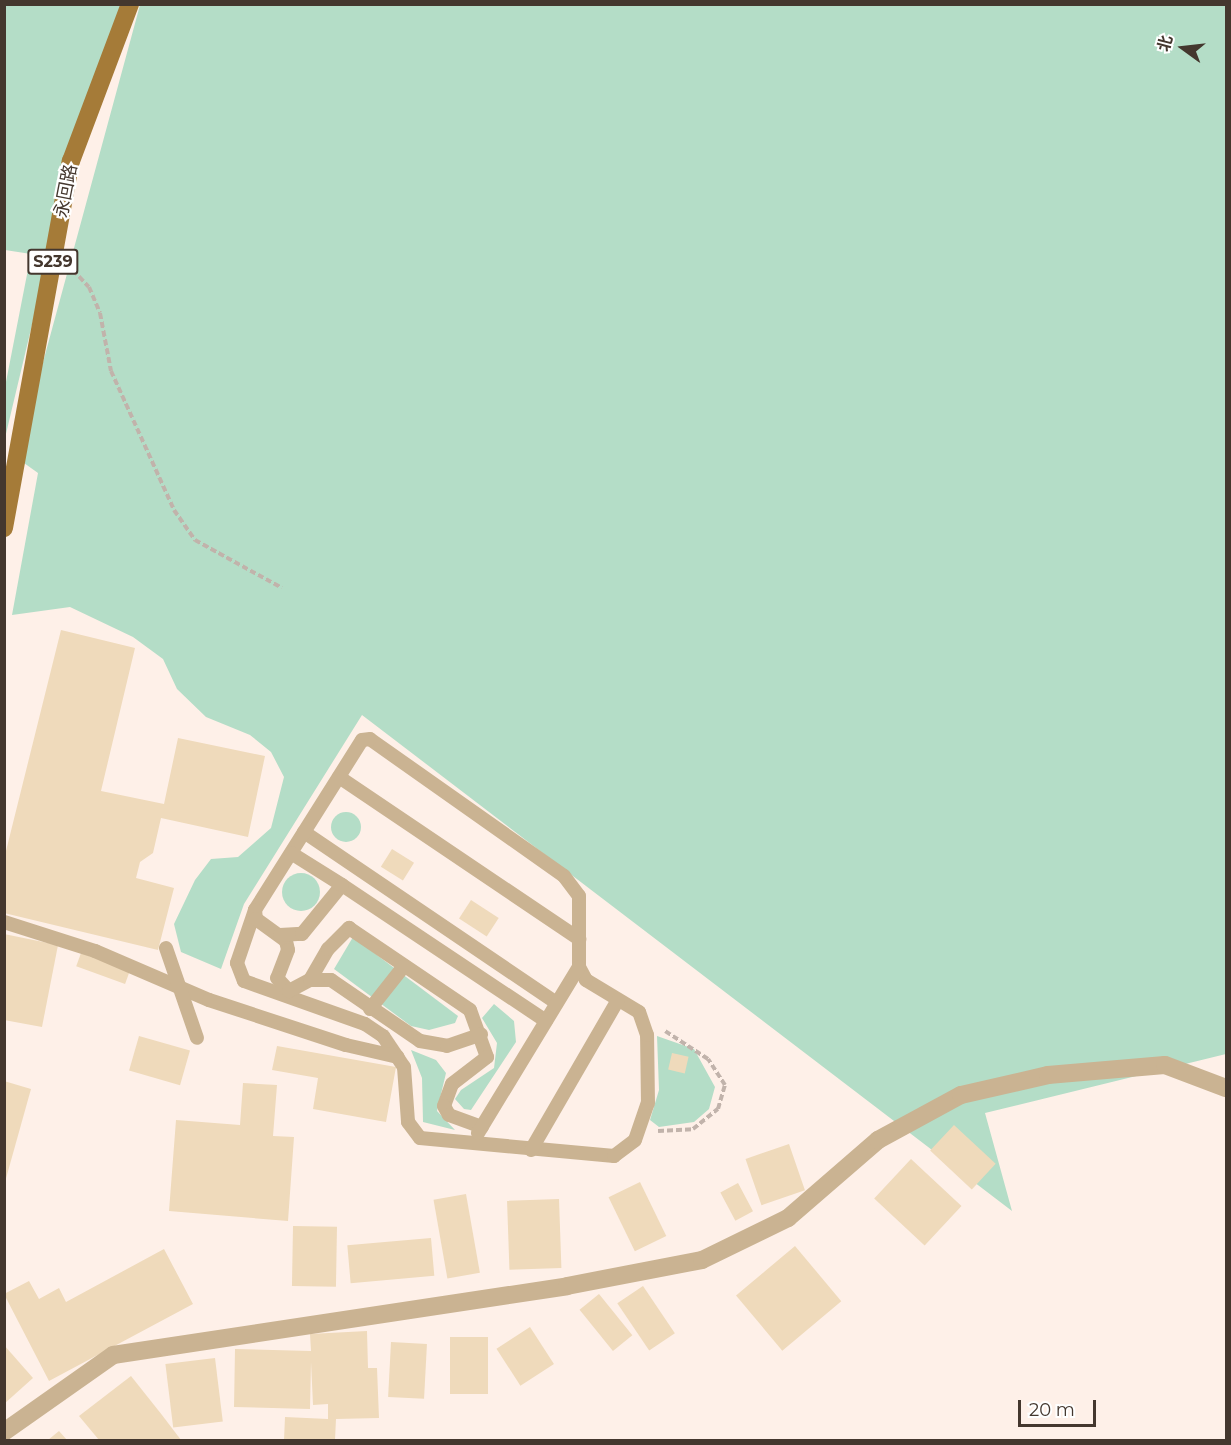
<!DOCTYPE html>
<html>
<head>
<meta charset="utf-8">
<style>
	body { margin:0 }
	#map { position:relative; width:1231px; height:1445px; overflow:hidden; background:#fef0e8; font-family:Montserrat,"Noto Sans SC",sans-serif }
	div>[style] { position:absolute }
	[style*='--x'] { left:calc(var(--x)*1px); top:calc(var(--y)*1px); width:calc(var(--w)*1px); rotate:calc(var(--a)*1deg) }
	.green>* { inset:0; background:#b4ddc7 }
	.round { border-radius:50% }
	.building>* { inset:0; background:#efdabb; transform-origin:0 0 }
	.path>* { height:4px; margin-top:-2px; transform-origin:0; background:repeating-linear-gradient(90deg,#c1b3ab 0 6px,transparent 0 9px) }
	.service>* { height:14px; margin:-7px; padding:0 7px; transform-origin:7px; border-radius:7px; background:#cab392 }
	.minor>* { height:18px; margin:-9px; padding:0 9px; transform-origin:9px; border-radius:9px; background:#cab392 }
	.primary>* { height:18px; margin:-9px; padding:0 9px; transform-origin:9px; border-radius:9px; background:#a57b38 }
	span { translate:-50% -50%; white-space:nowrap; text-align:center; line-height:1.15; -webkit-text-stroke:4.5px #fff; paint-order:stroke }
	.shield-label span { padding:2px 4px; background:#fff; border:2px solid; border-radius:4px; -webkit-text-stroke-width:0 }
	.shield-label { font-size:16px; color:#44372e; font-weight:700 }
	.street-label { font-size:18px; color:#44372e }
	.frame { position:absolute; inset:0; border:6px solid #44372e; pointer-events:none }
	.north { position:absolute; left:1153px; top:18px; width:60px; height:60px; -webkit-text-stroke:4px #fff; paint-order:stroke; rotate:285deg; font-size:16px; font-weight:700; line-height:24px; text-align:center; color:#44372e }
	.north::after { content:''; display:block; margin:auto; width:21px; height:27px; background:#44372e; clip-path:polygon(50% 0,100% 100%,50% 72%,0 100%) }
	.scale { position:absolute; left:1018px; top:1400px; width:78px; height:27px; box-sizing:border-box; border:3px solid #44372e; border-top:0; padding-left:8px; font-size:18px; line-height:21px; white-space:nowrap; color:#44372e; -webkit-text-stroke:4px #fff; paint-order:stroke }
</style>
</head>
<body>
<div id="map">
	<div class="green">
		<div style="clip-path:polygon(5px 5px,130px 5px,71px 161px,5px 438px,5px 387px,31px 254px,5px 250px)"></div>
		<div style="clip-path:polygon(140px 5px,1226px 5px,1226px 1054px,985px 1113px,1012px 1211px,362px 715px,244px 904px,221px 969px,181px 952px,174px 924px,195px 880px,211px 859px,238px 857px,271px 828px,284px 777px,271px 752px,250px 735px,206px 717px,177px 689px,163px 659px,133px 637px,70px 607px,12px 615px,38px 473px,17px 458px)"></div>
		<div class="round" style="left:331px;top:812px;width:30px;height:30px"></div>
		<div class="round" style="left:282px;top:873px;width:38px;height:38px"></div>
		<div style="clip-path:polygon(353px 937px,458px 1016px,455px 1023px,429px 1030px,411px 1026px,334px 969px)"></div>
		<div style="clip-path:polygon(494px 1004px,514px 1021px,516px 1042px,471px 1110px,464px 1109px,455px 1099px,461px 1090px,494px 1068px,497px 1043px,482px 1018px)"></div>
		<div style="clip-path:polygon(657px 1036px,694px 1049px,715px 1087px,709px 1109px,694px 1122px,659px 1127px,650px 1120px,659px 1090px)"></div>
		<div style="clip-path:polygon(411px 1050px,436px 1060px,446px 1073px,437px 1111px,455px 1130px,423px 1122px,422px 1078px)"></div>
	</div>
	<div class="building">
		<div style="clip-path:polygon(61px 630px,135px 648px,101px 791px,164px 804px,178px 738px,265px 756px,248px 837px,161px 818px,153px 853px,140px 862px,136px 878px,174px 888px,158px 950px,4px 913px,4px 859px)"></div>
		<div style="left:392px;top:849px;width:26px;height:21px;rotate:32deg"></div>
		<div style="left:471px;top:900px;width:33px;height:22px;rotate:33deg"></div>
		<div style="clip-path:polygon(4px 934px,58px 945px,42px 1027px,4px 1020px)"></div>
		<div style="left:81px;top:953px;width:52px;height:14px;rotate:20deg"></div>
		<div style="left:139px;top:1036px;width:53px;height:36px;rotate:16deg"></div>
		<div style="clip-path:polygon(277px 1046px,396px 1067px,386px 1122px,313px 1109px,318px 1078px,272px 1070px)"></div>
		<div style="left:672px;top:1053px;width:17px;height:17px;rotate:13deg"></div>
		<div style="clip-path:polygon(4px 1081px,31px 1089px,5px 1182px,4px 1182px)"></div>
		<div style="clip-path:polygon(243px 1083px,277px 1085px,273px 1136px,294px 1137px,288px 1221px,169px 1211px,176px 1120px,240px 1125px)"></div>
		<div style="left:954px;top:1125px;width:57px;height:35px;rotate:43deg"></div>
		<div style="left:789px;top:1144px;width:49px;height:46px;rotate:71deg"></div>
		<div style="left:911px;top:1159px;width:69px;height:54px;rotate:43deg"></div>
		<div style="left:640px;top:1182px;width:60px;height:35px;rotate:64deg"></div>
		<div style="left:738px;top:1183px;width:32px;height:20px;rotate:62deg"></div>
		<div style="left:466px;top:1194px;width:80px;height:33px;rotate:80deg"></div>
		<div style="left:559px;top:1199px;width:69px;height:52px;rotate:88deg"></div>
		<div style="left:293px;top:1226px;width:44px;height:60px;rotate:1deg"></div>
		<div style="left:431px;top:1238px;width:38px;height:84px;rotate:85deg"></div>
		<div style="left:795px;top:1246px;width:72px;height:77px;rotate:50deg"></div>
		<div style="clip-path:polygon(164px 1249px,193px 1304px,49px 1381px,4px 1294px,29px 1281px,39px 1299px,59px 1288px,66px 1302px)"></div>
		<div style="left:643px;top:1286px;width:57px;height:31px;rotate:56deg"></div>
		<div style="left:599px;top:1294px;width:53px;height:25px;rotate:51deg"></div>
		<div style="left:530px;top:1327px;width:44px;height:40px;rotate:57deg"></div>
		<div style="clip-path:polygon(367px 1331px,368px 1368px,377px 1368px,379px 1418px,336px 1419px,335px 1440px,284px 1440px,285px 1417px,328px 1419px,328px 1404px,313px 1405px,311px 1362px,310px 1409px,234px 1407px,235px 1349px,311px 1351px,310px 1334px)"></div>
		<div style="left:450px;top:1337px;width:38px;height:57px"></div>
		<div style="left:391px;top:1342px;width:36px;height:55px;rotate:3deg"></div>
		<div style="clip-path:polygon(4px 1345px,33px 1378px,4px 1404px)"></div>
		<div style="left:215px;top:1358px;width:64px;height:50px;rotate:83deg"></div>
		<div style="clip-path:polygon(131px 1376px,162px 1415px,181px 1440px,99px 1440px,79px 1416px)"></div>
		<div style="clip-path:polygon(59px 1431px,67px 1440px,48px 1440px)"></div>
	</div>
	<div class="path">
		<div style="--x:73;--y:270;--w:23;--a:47"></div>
		<div style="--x:89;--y:287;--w:28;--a:67"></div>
		<div style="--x:100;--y:313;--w:59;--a:79.3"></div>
		<div style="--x:111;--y:371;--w:153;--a:65.6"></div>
		<div style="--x:174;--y:510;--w:37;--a:55"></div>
		<div style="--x:195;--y:540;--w:99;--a:28.9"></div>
		<div style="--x:658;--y:1131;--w:35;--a:-3"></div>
		<div style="--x:693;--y:1129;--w:32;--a:-39"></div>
		<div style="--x:718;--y:1109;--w:25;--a:-74"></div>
		<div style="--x:725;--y:1085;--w:31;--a:-123"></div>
		<div style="--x:708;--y:1059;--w:51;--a:-146.9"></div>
	</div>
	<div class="service">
		<div style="--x:339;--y:777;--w:290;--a:34"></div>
		<div style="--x:304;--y:832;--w:305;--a:34.1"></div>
		<div style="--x:342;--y:885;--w:245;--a:33.7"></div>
		<div style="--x:255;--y:910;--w:56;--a:108.8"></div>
		<div style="--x:237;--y:963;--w:19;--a:69"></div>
		<div style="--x:244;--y:981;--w:128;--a:19.6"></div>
		<div style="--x:365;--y:1024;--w:22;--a:34"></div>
		<div style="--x:383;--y:1036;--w:37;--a:56"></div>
		<div style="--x:404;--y:1067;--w:55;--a:85.8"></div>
		<div style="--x:408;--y:1122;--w:20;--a:53"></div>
		<div style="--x:420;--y:1138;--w:195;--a:5.3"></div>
		<div style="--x:614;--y:1156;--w:26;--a:-37"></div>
		<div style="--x:635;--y:1140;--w:39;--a:-71"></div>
		<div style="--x:648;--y:1103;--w:68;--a:-90.8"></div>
		<div style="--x:647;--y:1035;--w:24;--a:-109"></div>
		<div style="--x:639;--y:1012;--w:62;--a:-148.9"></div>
		<div style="--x:586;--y:980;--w:15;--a:-118"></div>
		<div style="--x:579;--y:967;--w:71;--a:-90"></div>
		<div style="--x:579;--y:896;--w:25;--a:-127"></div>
		<div style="--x:564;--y:876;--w:237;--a:-144.8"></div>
		<div style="--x:370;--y:739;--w:8;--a:173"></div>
		<div style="--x:362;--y:740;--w:201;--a:122.2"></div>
		<div style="--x:255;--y:910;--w:9;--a:84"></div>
		<div style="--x:256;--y:919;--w:37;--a:36"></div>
		<div style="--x:286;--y:941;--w:9;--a:77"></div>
		<div style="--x:288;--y:950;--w:30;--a:111"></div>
		<div style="--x:277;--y:978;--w:18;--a:47"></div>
		<div style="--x:289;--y:991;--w:24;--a:-28"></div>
		<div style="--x:310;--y:980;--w:36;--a:-60"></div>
		<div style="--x:328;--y:949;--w:30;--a:-45"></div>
		<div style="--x:349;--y:928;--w:146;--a:34.1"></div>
		<div style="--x:470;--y:1010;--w:50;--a:70.1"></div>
		<div style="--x:487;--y:1057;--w:44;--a:142.4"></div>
		<div style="--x:452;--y:1084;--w:23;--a:110"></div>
		<div style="--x:444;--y:1106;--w:10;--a:61"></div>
		<div style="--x:449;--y:1115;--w:35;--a:20"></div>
		<div style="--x:4;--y:922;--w:96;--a:17.7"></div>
		<div style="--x:95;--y:951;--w:124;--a:23.3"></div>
		<div style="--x:209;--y:1000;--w:144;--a:18.2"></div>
		<div style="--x:346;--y:1045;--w:53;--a:13"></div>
		<div style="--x:280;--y:935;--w:22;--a:-3"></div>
		<div style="--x:302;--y:934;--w:63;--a:-50.8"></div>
		<div style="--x:342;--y:885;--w:60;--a:-147.9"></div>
		<div style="--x:166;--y:948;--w:95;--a:71"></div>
		<div style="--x:310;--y:980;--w:21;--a:0"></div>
		<div style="--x:331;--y:980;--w:108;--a:34.4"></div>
		<div style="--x:420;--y:1041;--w:27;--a:10"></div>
		<div style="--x:447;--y:1046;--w:36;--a:-19"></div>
		<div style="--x:370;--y:1009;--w:55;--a:-51.7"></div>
		<div style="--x:478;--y:1133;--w:194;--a:-58.7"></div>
		<div style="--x:531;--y:1150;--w:173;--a:-59.9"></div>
	</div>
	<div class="minor">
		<div style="--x:4;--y:1432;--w:133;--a:-35.2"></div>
		<div style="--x:113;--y:1355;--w:459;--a:-8.6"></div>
		<div style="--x:567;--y:1286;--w:137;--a:-10.9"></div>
		<div style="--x:702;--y:1260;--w:96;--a:-26"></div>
		<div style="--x:788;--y:1218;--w:119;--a:-40.9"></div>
		<div style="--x:878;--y:1140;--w:94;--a:-28.5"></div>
		<div style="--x:961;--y:1095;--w:89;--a:-12.9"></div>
		<div style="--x:1048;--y:1075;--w:117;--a:-4.9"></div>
		<div style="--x:1165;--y:1065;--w:65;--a:20.7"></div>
	</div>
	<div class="primary">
		<div style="--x:4;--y:528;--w:373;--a:-79.7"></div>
		<div style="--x:71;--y:161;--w:168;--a:-69.4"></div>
	</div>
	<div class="shield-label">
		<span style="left:53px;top:262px">S239</span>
	</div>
	<div class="street-label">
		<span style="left:66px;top:191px;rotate:-79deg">永回路</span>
	</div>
	<div class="frame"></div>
	<div class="north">北</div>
	<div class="scale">20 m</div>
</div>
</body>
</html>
